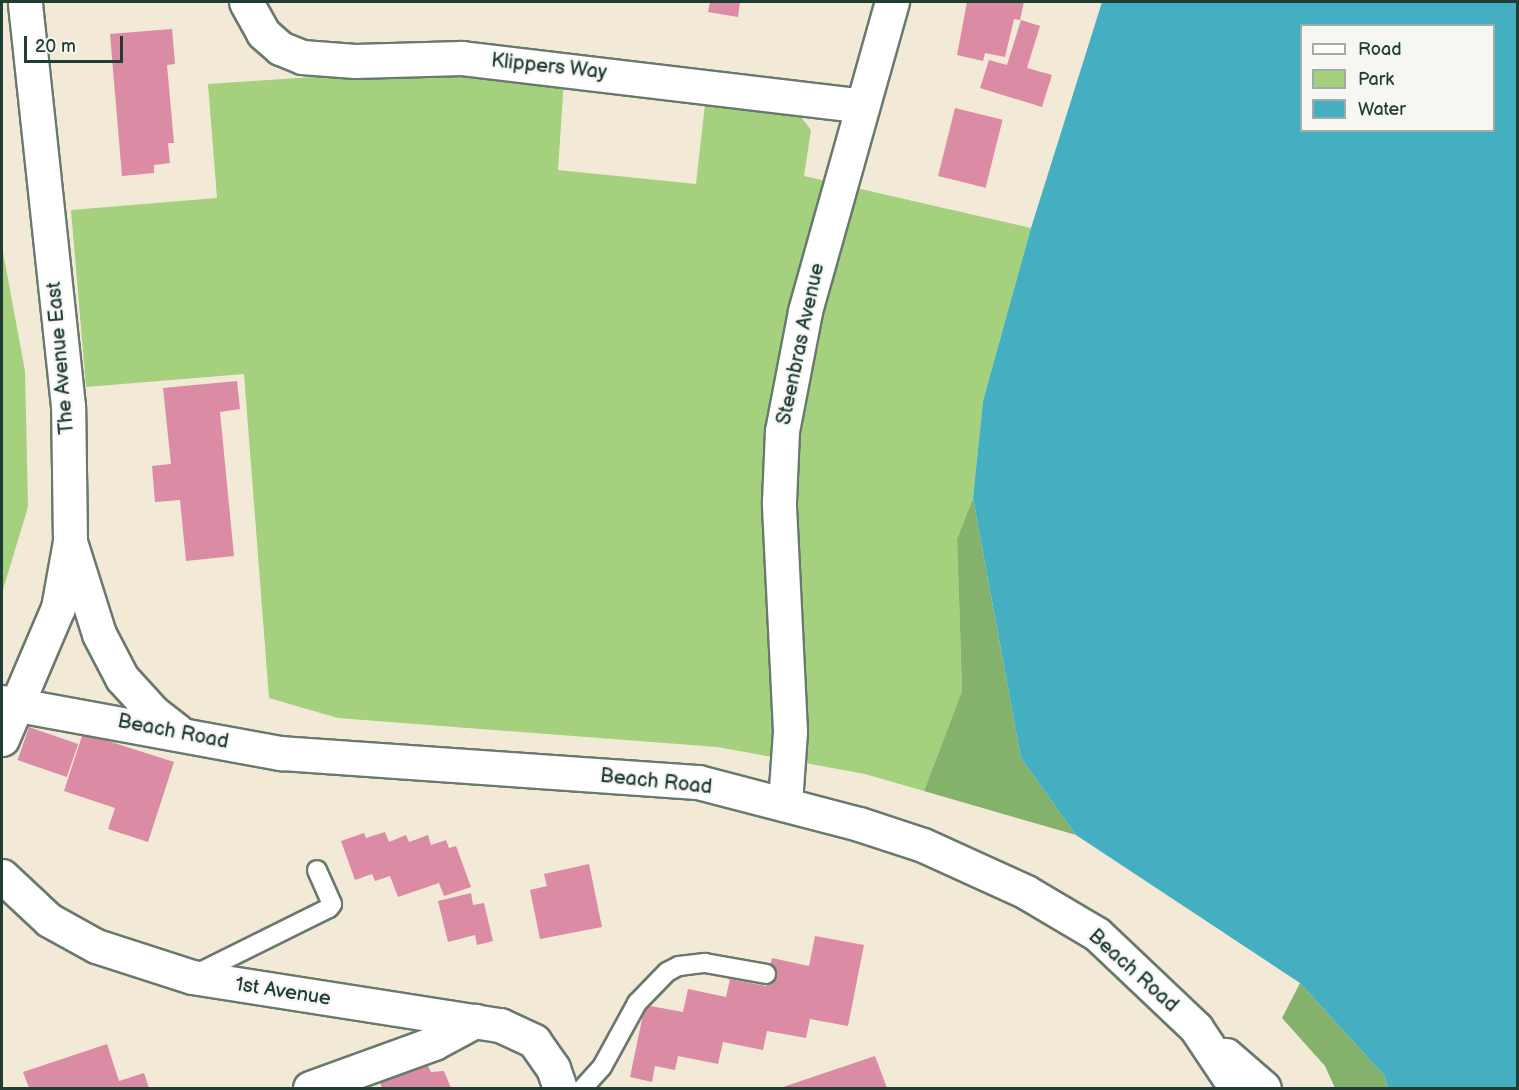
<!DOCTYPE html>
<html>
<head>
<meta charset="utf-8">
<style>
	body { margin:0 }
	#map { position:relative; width:1519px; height:1090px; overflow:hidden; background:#f2e9d6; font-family:"Balsamiq Sans",sans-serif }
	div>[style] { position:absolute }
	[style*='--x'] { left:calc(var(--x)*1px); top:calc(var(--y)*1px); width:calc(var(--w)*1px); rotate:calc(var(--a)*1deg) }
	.green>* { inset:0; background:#a5d07d }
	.forest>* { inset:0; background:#84b26c }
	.water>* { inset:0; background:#43afc1 }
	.building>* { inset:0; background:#db8ba4; transform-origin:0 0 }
	.roads { filter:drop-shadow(2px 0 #69796d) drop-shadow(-2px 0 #69796d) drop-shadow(0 2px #69796d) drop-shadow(0 -2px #69796d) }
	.service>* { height:18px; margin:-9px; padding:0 9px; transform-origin:9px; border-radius:9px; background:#fff }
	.minor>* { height:33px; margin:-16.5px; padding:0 16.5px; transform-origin:16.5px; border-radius:16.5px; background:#fff }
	span { translate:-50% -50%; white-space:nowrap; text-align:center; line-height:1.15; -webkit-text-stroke:4.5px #f6f6f2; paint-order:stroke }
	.street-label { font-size:20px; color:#1f3d34 }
	.frame { position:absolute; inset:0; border:3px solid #1f3d34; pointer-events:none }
	.legend { position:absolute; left:1300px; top:24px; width:195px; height:108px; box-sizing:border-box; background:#f6f6f2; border:2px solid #a0aca6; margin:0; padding:8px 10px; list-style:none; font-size:18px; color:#1f3d34 }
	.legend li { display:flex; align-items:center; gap:12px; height:30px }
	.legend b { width:30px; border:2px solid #a0aca6 }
	.scale { position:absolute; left:24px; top:36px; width:99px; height:27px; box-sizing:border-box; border:3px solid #1f3d34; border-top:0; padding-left:8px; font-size:18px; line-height:21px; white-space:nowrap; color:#1f3d34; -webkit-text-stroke:4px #f6f6f2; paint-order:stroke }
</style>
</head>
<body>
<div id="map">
	<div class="green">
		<div style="clip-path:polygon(400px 71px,564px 80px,558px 170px,696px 184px,706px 95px,795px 109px,811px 130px,804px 176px,1031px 228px,983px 401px,973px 498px,957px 539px,962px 691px,924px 791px,865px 774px,717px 747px,338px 718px,269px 698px,244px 374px,86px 387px,71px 210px,217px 198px,208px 84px)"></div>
		<div style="clip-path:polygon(2px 247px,25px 371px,28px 507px,2px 593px)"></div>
	</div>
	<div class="forest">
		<div style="clip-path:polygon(973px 498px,1021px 758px,1076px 835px,924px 791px,962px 691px,957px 539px)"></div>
		<div style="clip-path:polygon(1300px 983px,1384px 1075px,1388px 1088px,1335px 1088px,1325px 1066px,1282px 1018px)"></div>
	</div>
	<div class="water">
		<div style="clip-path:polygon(evenodd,1102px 2px,1517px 2px,1517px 1088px,1388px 1088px,1384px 1075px,1300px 983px,1076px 835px,1021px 758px,973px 498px,983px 401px,1031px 228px,1102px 2px,1302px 26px,1494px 26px,1494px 130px,1302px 130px,1302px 26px)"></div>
	</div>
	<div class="building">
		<div style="clip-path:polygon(710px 2px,740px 2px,738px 17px,708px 12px)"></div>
		<div style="clip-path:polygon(967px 2px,1024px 2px,1020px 20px,1014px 19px,1005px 57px,985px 53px,983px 61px,957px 55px)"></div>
		<div style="clip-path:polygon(1021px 20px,1040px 26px,1027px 68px,1052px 75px,1042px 107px,980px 88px,989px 60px,1007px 65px)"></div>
		<div style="clip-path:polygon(172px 29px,175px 64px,167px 65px,174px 143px,168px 143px,170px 163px,154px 165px,154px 173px,122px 176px,110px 34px)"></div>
		<div style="left:955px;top:108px;width:49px;height:70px;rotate:14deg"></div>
		<div style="clip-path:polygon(237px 381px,240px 409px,220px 412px,234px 556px,186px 561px,180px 500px,155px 502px,152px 466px,171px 464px,163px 388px)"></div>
		<div style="left:29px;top:727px;width:52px;height:35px;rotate:19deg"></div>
		<div style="clip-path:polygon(83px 733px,174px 762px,148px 842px,108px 829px,115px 808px,64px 791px)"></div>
		<div style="clip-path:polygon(385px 832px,389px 842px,406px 835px,409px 842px,428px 835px,431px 845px,446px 840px,449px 848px,456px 846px,471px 887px,444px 896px,439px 883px,398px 897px,390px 876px,375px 881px,372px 874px,355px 880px,341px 841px,364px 833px,366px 838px)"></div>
		<div style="clip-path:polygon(589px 864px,602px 927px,540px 939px,530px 890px,547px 886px,544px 874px)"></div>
		<div style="clip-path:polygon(471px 893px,473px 905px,484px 903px,493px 941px,477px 945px,475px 935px,448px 942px,438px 901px)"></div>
		<div style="clip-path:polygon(815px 936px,864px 945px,848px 1026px,810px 1019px,806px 1038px,767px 1031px,763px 1050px,723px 1042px,718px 1064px,678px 1056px,675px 1070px,655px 1066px,652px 1082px,630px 1077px,645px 1005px,683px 1012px,688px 989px,726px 997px,730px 979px,766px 986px,772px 958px,809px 966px)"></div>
		<div style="clip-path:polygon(107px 1044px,119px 1081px,144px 1073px,149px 1088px,29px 1088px,23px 1072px)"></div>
		<div style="clip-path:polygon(875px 1056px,887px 1088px,780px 1088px)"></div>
		<div style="clip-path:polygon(424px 1058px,431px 1072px,444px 1071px,451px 1088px,382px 1088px,377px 1074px)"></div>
	</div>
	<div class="roads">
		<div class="service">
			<div style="--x:196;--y:974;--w:148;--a:-26.4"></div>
			<div style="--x:329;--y:908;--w:5;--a:-53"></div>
			<div style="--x:332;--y:904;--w:37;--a:-114"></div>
			<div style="--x:583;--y:1088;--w:28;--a:-48"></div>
			<div style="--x:602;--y:1067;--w:73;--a:-61.3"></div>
			<div style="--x:637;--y:1003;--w:43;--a:-45.9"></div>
			<div style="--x:667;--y:972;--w:13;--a:-27"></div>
			<div style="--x:679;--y:966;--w:26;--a:-7"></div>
			<div style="--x:705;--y:963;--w:62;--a:10.2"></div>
		</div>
		<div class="minor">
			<div style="--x:246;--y:2;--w:35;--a:61"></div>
			<div style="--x:263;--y:33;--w:23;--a:41"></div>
			<div style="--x:280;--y:48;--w:24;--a:22"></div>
			<div style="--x:302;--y:57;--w:53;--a:4.3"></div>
			<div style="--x:355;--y:61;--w:107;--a:-1.6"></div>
			<div style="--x:462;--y:58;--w:403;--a:6.8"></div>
			<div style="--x:71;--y:545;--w:93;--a:72.5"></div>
			<div style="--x:99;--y:634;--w:50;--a:62.4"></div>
			<div style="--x:122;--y:678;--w:46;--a:47.6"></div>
			<div style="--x:153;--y:712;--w:31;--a:38"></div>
			<div style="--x:2;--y:702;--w:284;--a:10.4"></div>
			<div style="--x:281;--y:753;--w:418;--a:4"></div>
			<div style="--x:698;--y:782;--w:166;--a:14.6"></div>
			<div style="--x:859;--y:824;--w:67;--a:18.2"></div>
			<div style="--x:923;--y:845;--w:113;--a:24.5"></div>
			<div style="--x:1026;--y:892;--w:82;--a:30.6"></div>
			<div style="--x:1097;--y:934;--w:137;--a:43.5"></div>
			<div style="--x:1196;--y:1028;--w:72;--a:56.3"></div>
			<div style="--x:2;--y:739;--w:142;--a:-66.9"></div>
			<div style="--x:58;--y:608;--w:68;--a:-79.8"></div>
			<div style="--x:70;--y:541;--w:135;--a:-90.8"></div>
			<div style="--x:68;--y:406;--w:406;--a:-96.1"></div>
			<div style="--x:785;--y:803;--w:72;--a:-86"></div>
			<div style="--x:790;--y:731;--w:229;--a:-92.8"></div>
			<div style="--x:779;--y:502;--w:71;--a:-87.6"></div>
			<div style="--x:782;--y:431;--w:122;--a:-79.1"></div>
			<div style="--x:805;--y:311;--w:321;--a:-74.3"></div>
			<div style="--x:2;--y:876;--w:64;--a:43.1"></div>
			<div style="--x:49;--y:920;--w:54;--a:29"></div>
			<div style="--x:96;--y:946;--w:101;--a:17.9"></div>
			<div style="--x:192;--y:977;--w:312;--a:8.9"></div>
			<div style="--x:500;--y:1025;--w:38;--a:25"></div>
			<div style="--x:534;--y:1041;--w:33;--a:55"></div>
			<div style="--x:553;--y:1068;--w:21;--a:71"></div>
			<div style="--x:1226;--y:1055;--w:50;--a:41"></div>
			<div style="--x:310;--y:1088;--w:132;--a:-19.9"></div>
			<div style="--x:434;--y:1043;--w:47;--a:-28.2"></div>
		</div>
	</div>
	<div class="street-label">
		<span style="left:549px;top:67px;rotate:6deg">Klippers Way</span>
		<span style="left:801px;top:344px;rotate:-78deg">Steenbras Avenue</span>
		<span style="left:61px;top:358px;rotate:-95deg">The Avenue East</span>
		<span style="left:173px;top:732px;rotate:11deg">Beach Road</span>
		<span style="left:656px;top:782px;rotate:6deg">Beach Road</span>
		<span style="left:1133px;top:971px;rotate:42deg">Beach Road</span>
		<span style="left:283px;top:992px;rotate:9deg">1st Avenue</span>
	</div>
	<div class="frame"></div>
	<ul class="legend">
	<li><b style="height:8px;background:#fff"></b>Road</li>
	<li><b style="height:16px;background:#a5d07d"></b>Park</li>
	<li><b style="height:16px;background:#43afc1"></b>Water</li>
	</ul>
	<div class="scale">20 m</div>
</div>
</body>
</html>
